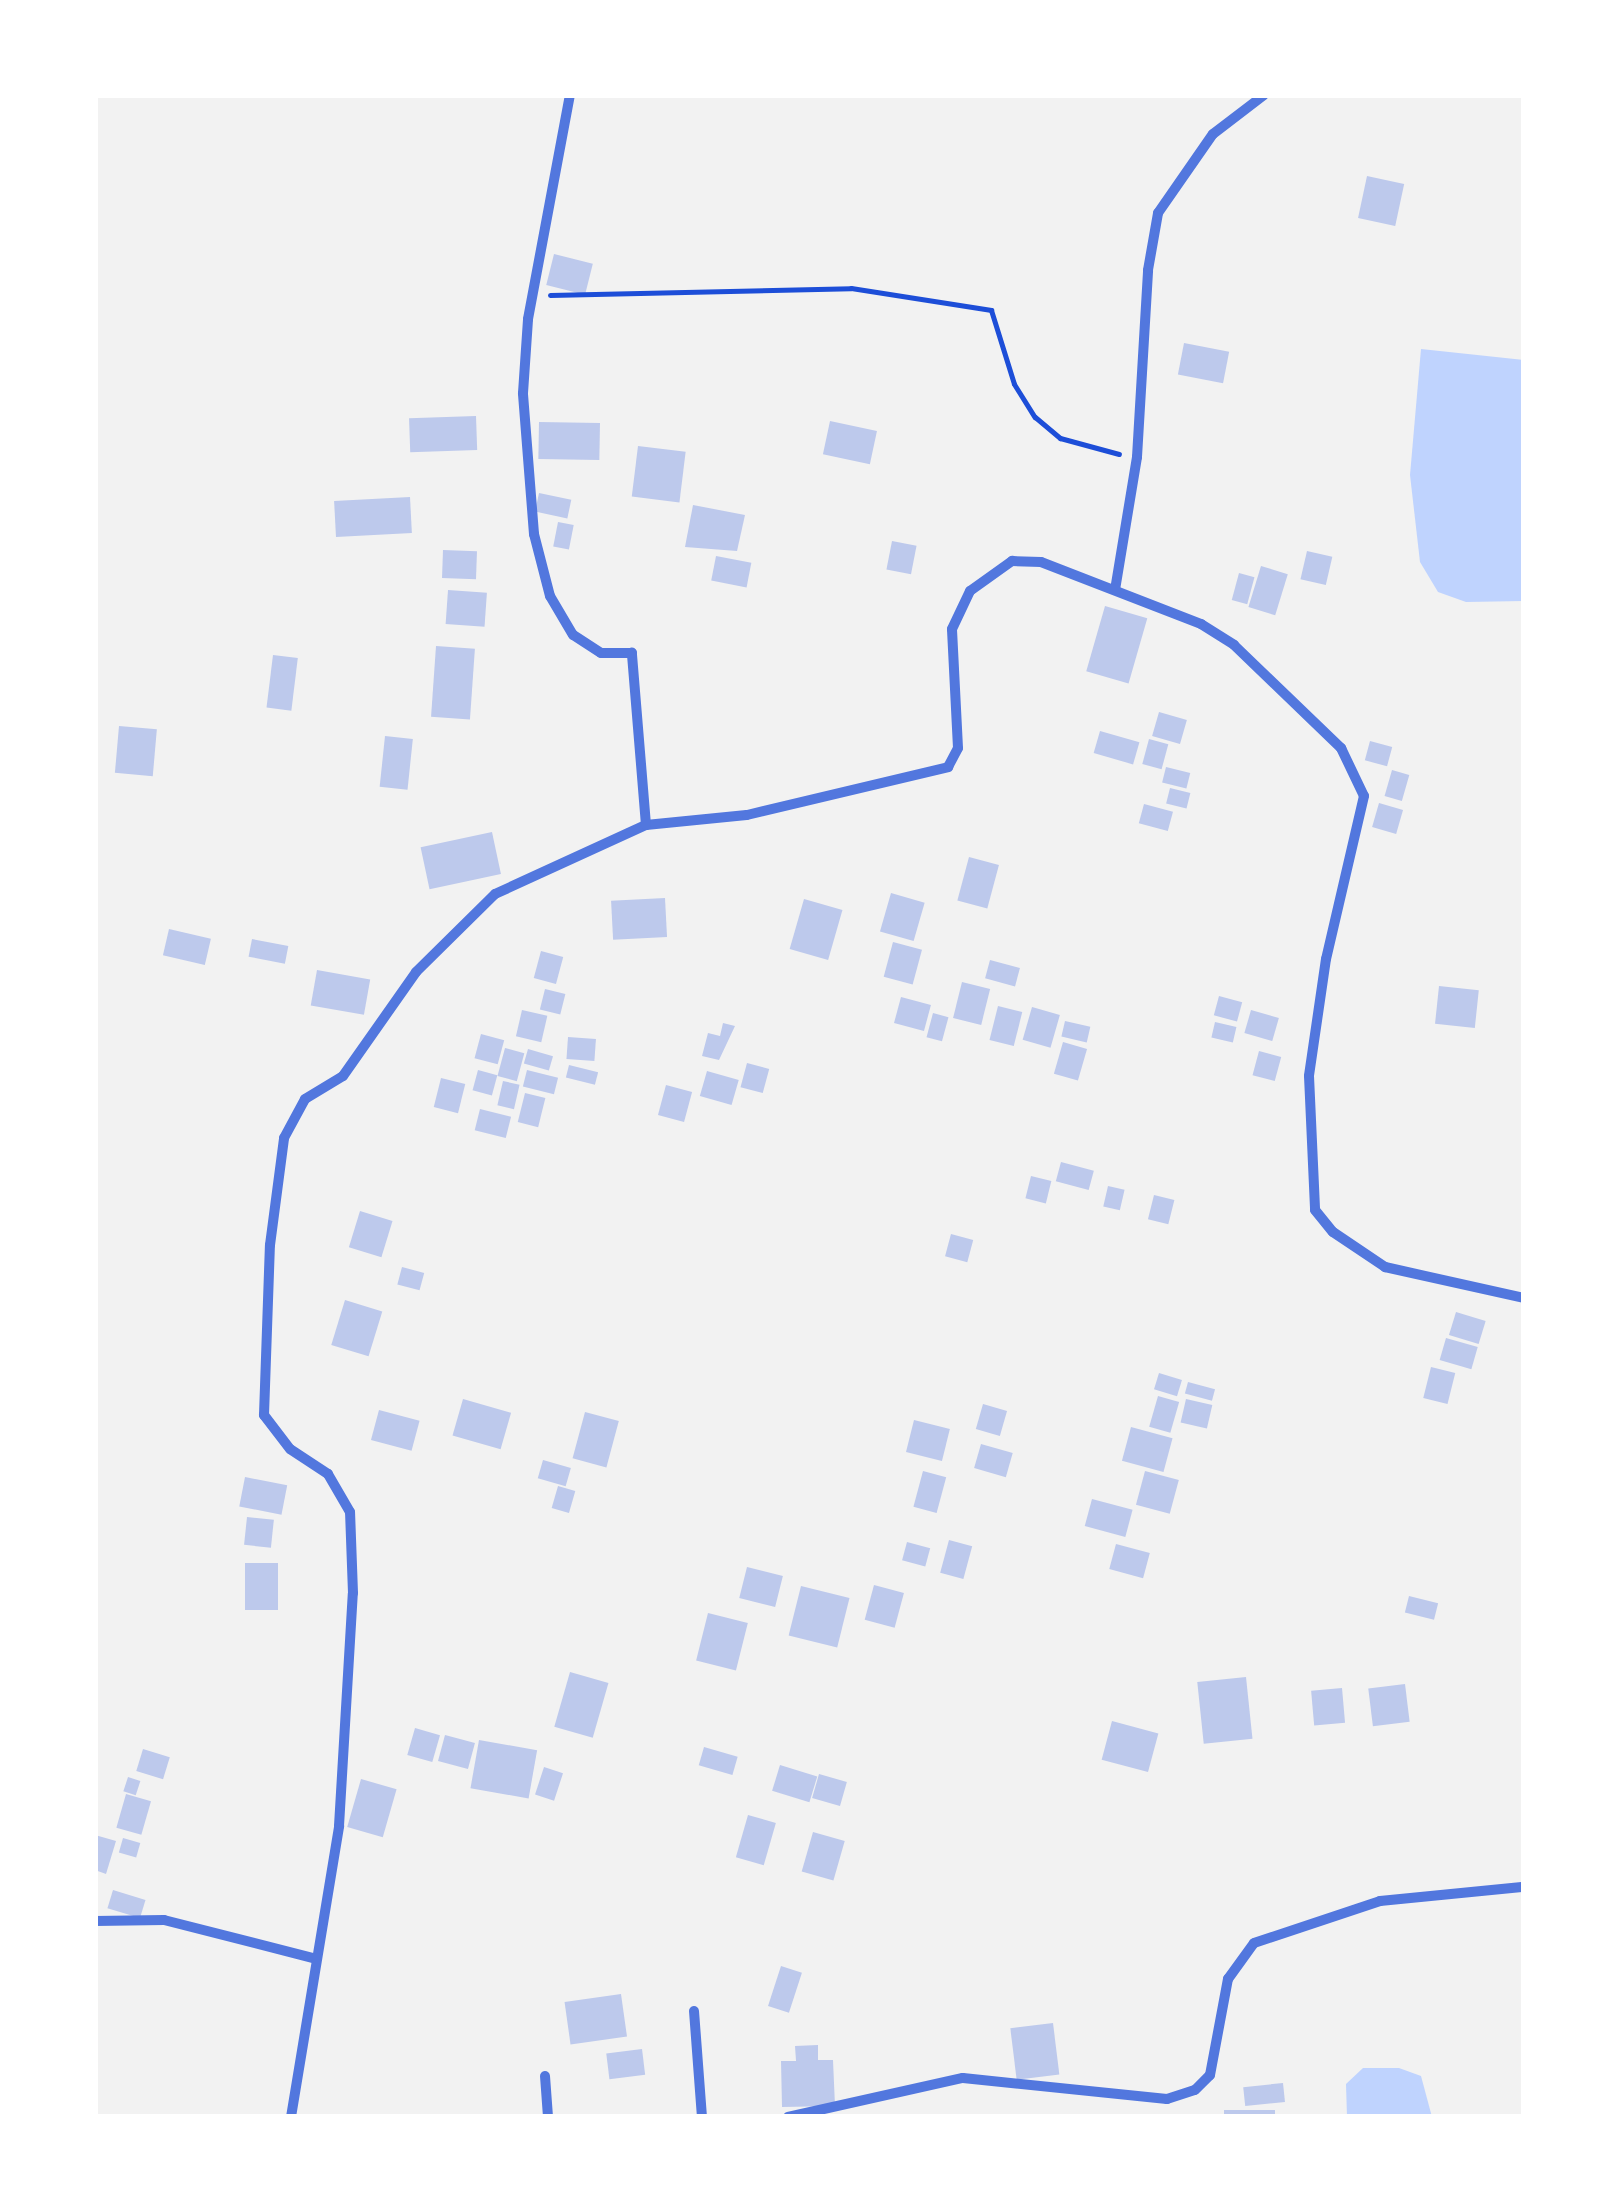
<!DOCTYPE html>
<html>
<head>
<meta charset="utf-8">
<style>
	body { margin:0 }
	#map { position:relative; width:1619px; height:2212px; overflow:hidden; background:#f2f2f2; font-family:Commissioner,sans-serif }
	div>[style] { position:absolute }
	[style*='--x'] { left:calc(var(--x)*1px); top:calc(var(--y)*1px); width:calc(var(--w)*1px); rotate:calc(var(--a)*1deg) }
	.water>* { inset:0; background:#bfd3fe }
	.building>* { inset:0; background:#bdc9ec; transform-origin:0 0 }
	.path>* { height:5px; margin:-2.5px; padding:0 2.5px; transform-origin:2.5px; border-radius:2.5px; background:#1d4ed8 }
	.minor>* { height:10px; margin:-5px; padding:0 5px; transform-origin:5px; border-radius:5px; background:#5277de }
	span { translate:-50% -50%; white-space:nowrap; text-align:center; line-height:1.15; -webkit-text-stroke:9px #fff; paint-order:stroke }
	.frame { position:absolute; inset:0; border:98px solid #fff; pointer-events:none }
</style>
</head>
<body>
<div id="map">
	<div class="water">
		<div style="clip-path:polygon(1421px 349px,1524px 360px,1524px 601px,1466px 602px,1438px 592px,1420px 562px,1410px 475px)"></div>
		<div style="clip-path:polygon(1363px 2068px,1399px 2068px,1421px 2076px,1432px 2117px,1347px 2117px,1346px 2084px)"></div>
	</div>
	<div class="building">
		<div style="left:1367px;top:176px;width:38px;height:43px;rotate:12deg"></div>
		<div style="left:554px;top:254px;width:40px;height:32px;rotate:14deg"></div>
		<div style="left:1184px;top:343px;width:46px;height:32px;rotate:11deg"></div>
		<div style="left:476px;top:416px;width:34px;height:67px;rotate:88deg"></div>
		<div style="left:830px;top:421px;width:48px;height:34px;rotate:12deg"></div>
		<div style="left:539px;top:422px;width:61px;height:37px;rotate:1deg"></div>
		<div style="left:638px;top:446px;width:48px;height:51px;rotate:7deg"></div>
		<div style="left:539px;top:493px;width:33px;height:19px;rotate:12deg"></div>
		<div style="left:410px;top:497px;width:36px;height:76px;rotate:87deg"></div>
		<div style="clip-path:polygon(693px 505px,745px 515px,737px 551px,685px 547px)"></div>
		<div style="left:558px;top:522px;width:16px;height:25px;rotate:11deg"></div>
		<div style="left:892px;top:541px;width:25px;height:29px;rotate:11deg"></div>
		<div style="left:443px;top:550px;width:34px;height:28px;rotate:2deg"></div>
		<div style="left:1307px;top:551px;width:26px;height:29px;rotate:13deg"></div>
		<div style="left:716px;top:556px;width:36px;height:25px;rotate:11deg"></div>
		<div style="left:1261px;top:566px;width:28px;height:43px;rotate:17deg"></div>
		<div style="left:1239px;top:573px;width:16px;height:28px;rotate:15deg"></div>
		<div style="left:448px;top:590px;width:39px;height:34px;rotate:4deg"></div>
		<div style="left:1105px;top:606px;width:44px;height:68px;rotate:16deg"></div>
		<div style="left:436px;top:646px;width:39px;height:71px;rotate:4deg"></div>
		<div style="left:273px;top:655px;width:25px;height:53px;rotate:7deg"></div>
		<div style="left:1159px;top:712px;width:29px;height:25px;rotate:16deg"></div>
		<div style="left:119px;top:726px;width:38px;height:47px;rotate:5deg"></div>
		<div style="left:1100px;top:731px;width:41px;height:23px;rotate:16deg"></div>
		<div style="left:385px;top:736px;width:28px;height:51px;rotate:6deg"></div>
		<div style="left:1149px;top:739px;width:20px;height:26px;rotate:15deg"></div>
		<div style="left:1370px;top:741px;width:23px;height:20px;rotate:15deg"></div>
		<div style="left:1166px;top:767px;width:25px;height:16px;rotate:14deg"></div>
		<div style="left:1392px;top:770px;width:18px;height:27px;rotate:16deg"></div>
		<div style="left:1170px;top:788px;width:21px;height:16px;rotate:14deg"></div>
		<div style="left:1379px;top:803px;width:25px;height:25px;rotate:16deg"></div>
		<div style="left:1144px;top:804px;width:30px;height:20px;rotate:15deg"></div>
		<div style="left:492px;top:832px;width:43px;height:73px;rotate:78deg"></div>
		<div style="left:969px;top:857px;width:31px;height:45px;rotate:15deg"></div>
		<div style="left:891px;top:893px;width:35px;height:40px;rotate:16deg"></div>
		<div style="left:665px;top:898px;width:39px;height:54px;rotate:87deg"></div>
		<div style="left:804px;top:899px;width:40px;height:52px;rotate:16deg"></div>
		<div style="left:169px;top:929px;width:43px;height:27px;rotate:13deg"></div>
		<div style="left:252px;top:939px;width:37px;height:18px;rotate:11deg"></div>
		<div style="left:893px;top:942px;width:30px;height:36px;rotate:15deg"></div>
		<div style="left:541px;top:951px;width:23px;height:28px;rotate:15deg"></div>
		<div style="left:990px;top:960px;width:31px;height:19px;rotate:15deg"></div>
		<div style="left:317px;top:970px;width:54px;height:36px;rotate:10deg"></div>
		<div style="left:962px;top:982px;width:29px;height:37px;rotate:14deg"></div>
		<div style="left:1439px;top:986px;width:40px;height:38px;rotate:6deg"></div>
		<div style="left:545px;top:989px;width:21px;height:21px;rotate:14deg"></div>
		<div style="left:1219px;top:996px;width:24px;height:20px;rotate:15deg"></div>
		<div style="left:901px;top:997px;width:31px;height:27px;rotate:15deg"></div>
		<div style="left:998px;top:1006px;width:25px;height:35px;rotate:14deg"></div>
		<div style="left:1032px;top:1007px;width:29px;height:34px;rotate:16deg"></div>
		<div style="left:522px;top:1010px;width:26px;height:27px;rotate:13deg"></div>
		<div style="left:1251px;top:1010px;width:29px;height:24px;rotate:16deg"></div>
		<div style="left:933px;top:1013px;width:16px;height:25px;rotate:15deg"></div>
		<div style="left:1065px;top:1021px;width:26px;height:16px;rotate:13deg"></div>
		<div style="left:1215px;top:1022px;width:22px;height:16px;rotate:13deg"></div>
		<div style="clip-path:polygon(723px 1023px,735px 1026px,719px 1060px,702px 1056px,708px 1033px,720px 1036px)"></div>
		<div style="left:481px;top:1034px;width:24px;height:25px;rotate:15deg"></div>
		<div style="left:568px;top:1037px;width:28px;height:22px;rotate:4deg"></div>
		<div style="left:1063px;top:1042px;width:25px;height:33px;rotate:16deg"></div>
		<div style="left:505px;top:1048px;width:20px;height:29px;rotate:15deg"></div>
		<div style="left:528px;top:1049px;width:26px;height:15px;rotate:16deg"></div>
		<div style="left:1259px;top:1051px;width:23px;height:25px;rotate:15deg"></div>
		<div style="left:747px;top:1063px;width:23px;height:25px;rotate:15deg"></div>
		<div style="left:569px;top:1065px;width:30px;height:13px;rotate:14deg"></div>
		<div style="left:478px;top:1070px;width:20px;height:21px;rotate:15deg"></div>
		<div style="left:527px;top:1070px;width:32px;height:17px;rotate:14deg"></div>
		<div style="left:707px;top:1071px;width:33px;height:26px;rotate:16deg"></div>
		<div style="left:441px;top:1078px;width:25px;height:30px;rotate:14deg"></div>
		<div style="left:503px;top:1081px;width:17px;height:25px;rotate:13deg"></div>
		<div style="left:666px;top:1085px;width:27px;height:31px;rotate:15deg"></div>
		<div style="left:525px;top:1093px;width:21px;height:30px;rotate:14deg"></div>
		<div style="left:480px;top:1109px;width:32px;height:22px;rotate:14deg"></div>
		<div style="left:1061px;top:1162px;width:34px;height:20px;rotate:15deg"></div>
		<div style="left:1031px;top:1176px;width:21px;height:23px;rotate:14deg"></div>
		<div style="left:1108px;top:1186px;width:17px;height:21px;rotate:13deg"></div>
		<div style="left:1154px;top:1195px;width:21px;height:25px;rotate:14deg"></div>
		<div style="left:360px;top:1211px;width:34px;height:38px;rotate:17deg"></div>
		<div style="left:951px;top:1234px;width:23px;height:23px;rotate:15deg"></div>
		<div style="left:402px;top:1267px;width:23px;height:18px;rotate:15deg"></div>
		<div style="left:345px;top:1300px;width:39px;height:47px;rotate:17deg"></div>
		<div style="left:1456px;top:1312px;width:31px;height:24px;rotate:17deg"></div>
		<div style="left:1446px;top:1338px;width:33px;height:23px;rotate:16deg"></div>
		<div style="left:1431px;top:1367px;width:25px;height:32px;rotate:14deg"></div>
		<div style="left:1159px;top:1373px;width:24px;height:17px;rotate:17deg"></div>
		<div style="left:1188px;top:1382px;width:28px;height:12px;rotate:15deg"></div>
		<div style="left:1158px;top:1396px;width:22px;height:32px;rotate:16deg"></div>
		<div style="left:463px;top:1399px;width:50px;height:38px;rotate:16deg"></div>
		<div style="left:1186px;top:1399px;width:27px;height:24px;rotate:13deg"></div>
		<div style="left:983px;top:1404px;width:25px;height:26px;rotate:16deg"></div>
		<div style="left:379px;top:1410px;width:42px;height:31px;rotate:15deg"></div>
		<div style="left:585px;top:1412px;width:35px;height:48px;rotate:15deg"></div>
		<div style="left:914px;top:1420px;width:37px;height:33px;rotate:14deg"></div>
		<div style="left:1131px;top:1427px;width:43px;height:35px;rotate:15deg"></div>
		<div style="left:981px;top:1444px;width:33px;height:25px;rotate:16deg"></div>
		<div style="left:543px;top:1460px;width:29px;height:19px;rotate:16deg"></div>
		<div style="left:923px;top:1471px;width:24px;height:37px;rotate:15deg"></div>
		<div style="left:1145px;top:1471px;width:35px;height:35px;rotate:15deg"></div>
		<div style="left:245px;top:1477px;width:43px;height:30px;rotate:11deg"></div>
		<div style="left:558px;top:1486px;width:18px;height:23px;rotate:16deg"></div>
		<div style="left:1092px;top:1499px;width:42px;height:28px;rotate:15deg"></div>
		<div style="left:247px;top:1517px;width:27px;height:28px;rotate:6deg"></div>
		<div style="left:949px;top:1540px;width:24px;height:34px;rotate:15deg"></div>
		<div style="left:907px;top:1542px;width:24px;height:19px;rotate:15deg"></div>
		<div style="left:1116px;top:1544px;width:35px;height:26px;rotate:15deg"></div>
		<div style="left:245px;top:1563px;width:33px;height:47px"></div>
		<div style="left:747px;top:1567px;width:37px;height:32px;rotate:14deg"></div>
		<div style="left:874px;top:1585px;width:31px;height:36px;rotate:15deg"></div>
		<div style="left:801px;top:1586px;width:50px;height:51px;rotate:14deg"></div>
		<div style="left:1409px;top:1596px;width:30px;height:17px;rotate:14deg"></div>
		<div style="left:708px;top:1613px;width:41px;height:49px;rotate:14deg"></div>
		<div style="left:570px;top:1672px;width:40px;height:57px;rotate:16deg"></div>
		<div style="left:1246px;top:1677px;width:62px;height:49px;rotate:84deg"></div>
		<div style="left:1405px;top:1684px;width:38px;height:37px;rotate:83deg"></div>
		<div style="left:1342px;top:1688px;width:35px;height:31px;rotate:85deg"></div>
		<div style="left:1112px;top:1721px;width:48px;height:40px;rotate:15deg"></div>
		<div style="left:415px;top:1728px;width:26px;height:28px;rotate:16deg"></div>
		<div style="left:445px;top:1735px;width:31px;height:27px;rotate:15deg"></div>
		<div style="left:479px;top:1740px;width:59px;height:49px;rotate:10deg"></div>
		<div style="left:704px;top:1747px;width:35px;height:19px;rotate:16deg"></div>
		<div style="left:143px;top:1749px;width:28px;height:23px;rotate:17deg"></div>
		<div style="left:780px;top:1765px;width:39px;height:27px;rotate:17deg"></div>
		<div style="left:544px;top:1767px;width:20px;height:29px;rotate:18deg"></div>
		<div style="left:819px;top:1774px;width:29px;height:25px;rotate:16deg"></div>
		<div style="left:128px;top:1777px;width:13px;height:15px;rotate:18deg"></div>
		<div style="left:361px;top:1779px;width:37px;height:50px;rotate:16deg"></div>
		<div style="left:126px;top:1794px;width:26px;height:35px;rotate:16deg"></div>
		<div style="left:748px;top:1815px;width:29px;height:44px;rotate:16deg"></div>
		<div style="left:813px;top:1832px;width:33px;height:41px;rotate:16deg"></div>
		<div style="clip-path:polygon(95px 1835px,116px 1841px,106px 1874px,95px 1870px)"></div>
		<div style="left:123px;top:1838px;width:18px;height:15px;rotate:16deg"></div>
		<div style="left:113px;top:1890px;width:34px;height:19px;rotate:17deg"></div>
		<div style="left:781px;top:1966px;width:22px;height:42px;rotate:18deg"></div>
		<div style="left:621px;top:1994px;width:43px;height:57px;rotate:82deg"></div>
		<div style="left:1053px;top:2023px;width:52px;height:43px;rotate:83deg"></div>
		<div style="clip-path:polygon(818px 2045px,818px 2060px,833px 2060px,835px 2106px,782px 2107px,781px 2061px,796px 2061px,795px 2046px)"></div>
		<div style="left:642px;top:2049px;width:26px;height:36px;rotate:83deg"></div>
		<div style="left:1283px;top:2083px;width:19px;height:40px;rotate:84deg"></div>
		<div style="left:1224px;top:2110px;width:51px;height:7px"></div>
	</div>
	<div class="path">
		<div style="--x:550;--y:295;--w:301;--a:-1.3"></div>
		<div style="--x:851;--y:288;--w:142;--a:8.9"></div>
		<div style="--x:991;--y:310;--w:77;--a:72.7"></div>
		<div style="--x:1014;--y:384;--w:39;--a:58"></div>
		<div style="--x:1035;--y:417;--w:33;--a:40"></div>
		<div style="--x:1060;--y:438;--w:61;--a:15.2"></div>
	</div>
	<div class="minor">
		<div style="--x:1115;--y:590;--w:135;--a:-80.6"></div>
		<div style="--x:1137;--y:457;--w:187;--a:-86.6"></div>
		<div style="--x:1148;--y:270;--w:58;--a:-80"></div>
		<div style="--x:1158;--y:213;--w:96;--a:-55.2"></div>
		<div style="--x:1213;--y:134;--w:64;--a:-37.4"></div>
		<div style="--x:646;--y:825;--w:101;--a:-5.7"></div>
		<div style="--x:747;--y:815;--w:207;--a:-13.4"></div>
		<div style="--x:948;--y:767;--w:21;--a:-62"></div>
		<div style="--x:958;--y:748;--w:119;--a:-92.9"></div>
		<div style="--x:952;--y:629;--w:42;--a:-64.7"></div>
		<div style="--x:970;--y:591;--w:52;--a:-35.5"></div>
		<div style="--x:1012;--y:561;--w:29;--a:2"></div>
		<div style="--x:1041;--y:562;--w:172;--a:21.2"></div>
		<div style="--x:1201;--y:624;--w:39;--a:32"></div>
		<div style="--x:1234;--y:645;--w:149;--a:43.9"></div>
		<div style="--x:1341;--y:748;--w:53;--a:64.4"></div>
		<div style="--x:1364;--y:796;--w:167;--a:103.1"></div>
		<div style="--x:1326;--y:959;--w:118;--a:98.3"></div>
		<div style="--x:1309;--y:1076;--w:134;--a:87.4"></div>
		<div style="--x:1315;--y:1210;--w:28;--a:51"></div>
		<div style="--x:1333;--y:1232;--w:63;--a:33.9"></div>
		<div style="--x:1385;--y:1267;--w:142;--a:12.6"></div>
		<div style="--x:95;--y:1921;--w:69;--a:-0.8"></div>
		<div style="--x:164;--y:1920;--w:154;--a:14.3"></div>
		<div style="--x:694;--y:2011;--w:106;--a:85.7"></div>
		<div style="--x:545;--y:2076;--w:41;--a:85.8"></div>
		<div style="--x:291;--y:2117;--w:295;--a:-80.6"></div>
		<div style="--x:339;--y:1826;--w:233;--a:-86.6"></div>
		<div style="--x:353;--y:1593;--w:81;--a:-92.1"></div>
		<div style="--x:350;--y:1512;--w:44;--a:-120.1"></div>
		<div style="--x:328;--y:1474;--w:45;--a:-146.7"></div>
		<div style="--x:290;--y:1449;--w:43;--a:-127.4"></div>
		<div style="--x:264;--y:1415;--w:170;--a:-88"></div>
		<div style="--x:270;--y:1245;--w:108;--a:-82.5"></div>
		<div style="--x:284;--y:1138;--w:44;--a:-61.7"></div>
		<div style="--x:305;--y:1099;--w:44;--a:-31.2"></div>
		<div style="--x:343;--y:1076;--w:127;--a:-54.9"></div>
		<div style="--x:416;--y:972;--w:111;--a:-44.6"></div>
		<div style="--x:495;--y:894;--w:166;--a:-24.6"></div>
		<div style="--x:646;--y:825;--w:173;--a:-94.7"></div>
		<div style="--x:632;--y:653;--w:31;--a:180"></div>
		<div style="--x:601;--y:653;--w:33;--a:-147"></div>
		<div style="--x:573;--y:635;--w:45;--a:-120.5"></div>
		<div style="--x:550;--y:596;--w:64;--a:-104.5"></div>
		<div style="--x:534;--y:534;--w:141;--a:-94.5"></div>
		<div style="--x:523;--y:393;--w:74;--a:-86.1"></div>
		<div style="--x:528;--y:319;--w:228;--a:-79.4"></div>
		<div style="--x:788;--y:2117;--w:179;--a:-12.6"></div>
		<div style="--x:963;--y:2078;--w:205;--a:5.9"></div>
		<div style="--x:1167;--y:2099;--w:29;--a:-18"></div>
		<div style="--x:1195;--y:2090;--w:21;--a:-45"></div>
		<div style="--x:1210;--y:2075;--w:98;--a:-79.4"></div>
		<div style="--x:1228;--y:1979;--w:44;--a:-54.2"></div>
		<div style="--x:1254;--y:1943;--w:133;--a:-18.4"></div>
		<div style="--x:1380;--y:1901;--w:145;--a:-5.6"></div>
	</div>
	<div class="frame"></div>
</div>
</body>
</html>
